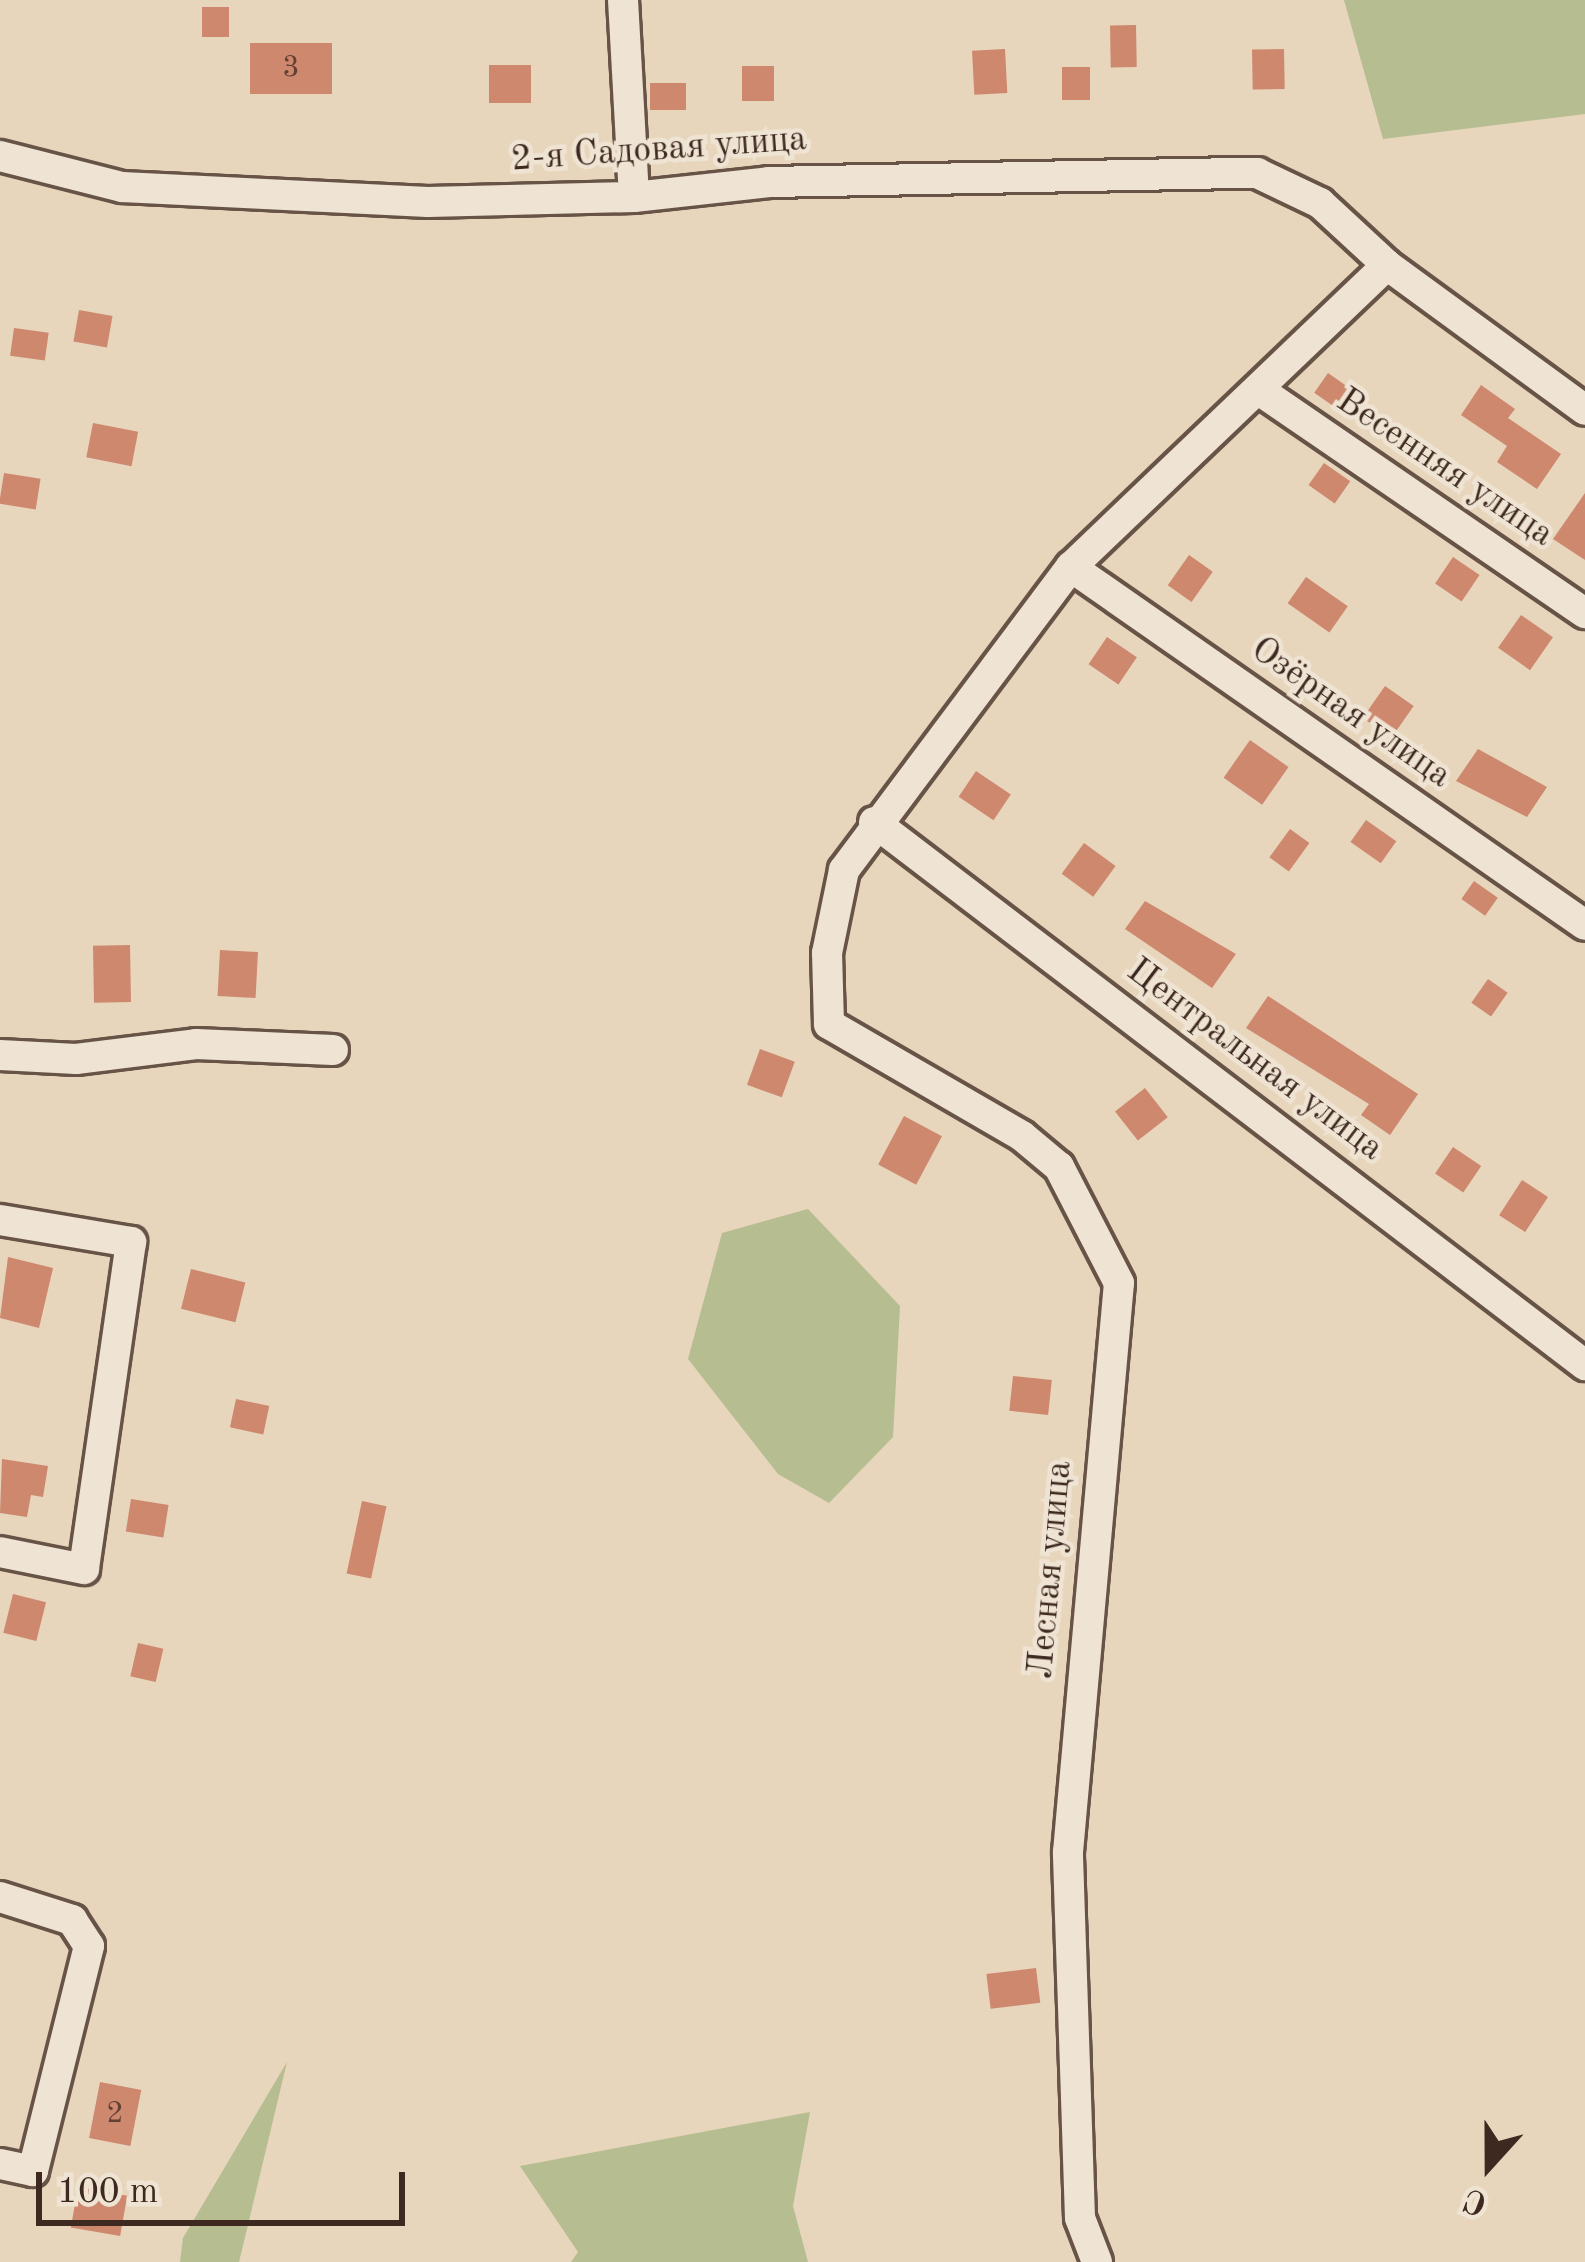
<!DOCTYPE html>
<html>
<head>
<meta charset="utf-8">
<style>
	body { margin:0 }
	#map { position:relative; width:1585px; height:2262px; overflow:hidden; background:#e7d5bc; font-family:"Old Standard TT",serif }
	div>[style] { position:absolute }
	[style*='--x'] { left:calc(var(--x)*1px); top:calc(var(--y)*1px); width:calc(var(--w)*1px); rotate:calc(var(--a)*1deg) }
	.green>* { inset:0; background:#b5bd91 }
	.building>* { inset:0; background:#cd886e; transform-origin:0 0 }
	.roads { filter:drop-shadow(3px 0 #685447) drop-shadow(-3px 0 #685447) drop-shadow(0 3px #685447) drop-shadow(0 -3px #685447) }
	.minor>* { height:30px; margin:-15px; padding:0 15px; transform-origin:15px; border-radius:15px; background:#efe4d3 }
	span { translate:-50% -50%; white-space:nowrap; text-align:center; line-height:1.15; -webkit-text-stroke:9px #efe4d3; paint-order:stroke }
	.number-label { font-size:30px; color:#624134 }
	.number-label span { -webkit-text-stroke-width:0 }
	.street-label { font-size:36px; color:#3e2920 }
	.north { position:absolute; left:1429px; top:2106px; width:120px; height:120px; -webkit-text-stroke:9px #efe4d3; paint-order:stroke; rotate:201deg; font-size:33px; font-weight:700; line-height:48px; text-align:center; color:#3e2920 }
	.north::after { content:''; display:block; margin:auto; width:42px; height:54px; background:#3e2920; clip-path:polygon(50% 0,100% 100%,50% 72%,0 100%) }
	.scale { position:absolute; left:36px; top:2172px; width:369px; height:54px; box-sizing:border-box; border:6px solid #3e2920; border-top:0; padding-left:15px; font-size:36px; line-height:42px; white-space:nowrap; color:#3e2920; -webkit-text-stroke:9px #efe4d3; paint-order:stroke }
</style>
</head>
<body>
<div id="map">
	<div class="green">
		<div style="clip-path:polygon(1344px 0,1585px 0,1585px 114px,1383px 139px)"></div>
		<div style="clip-path:polygon(808px 1209px,900px 1306px,893px 1437px,829px 1503px,778px 1474px,688px 1359px,722px 1233px)"></div>
		<div style="clip-path:polygon(287px 2062px,239px 2262px,180px 2262px,183px 2238px)"></div>
		<div style="clip-path:polygon(810px 2112px,793px 2206px,808px 2262px,571px 2262px,578px 2252px,520px 2166px)"></div>
	</div>
	<div class="building">
		<div style="left:202px;top:7px;width:27px;height:30px"></div>
		<div style="left:1136px;top:25px;width:42px;height:26px;rotate:89deg"></div>
		<div style="left:250px;top:43px;width:82px;height:51px"></div>
		<div style="left:1005px;top:49px;width:44px;height:33px;rotate:87deg"></div>
		<div style="left:1284px;top:49px;width:40px;height:32px;rotate:89deg"></div>
		<div style="left:489px;top:65px;width:42px;height:38px"></div>
		<div style="left:774px;top:66px;width:35px;height:32px;rotate:90deg"></div>
		<div style="left:1062px;top:67px;width:28px;height:33px"></div>
		<div style="left:686px;top:83px;width:27px;height:36px;rotate:90deg"></div>
		<div style="left:79px;top:310px;width:34px;height:32px;rotate:10deg"></div>
		<div style="left:14px;top:328px;width:35px;height:28px;rotate:8deg"></div>
		<div style="left:1328px;top:373px;width:35px;height:24px;rotate:35deg"></div>
		<div style="clip-path:polygon(1481px 385px,1515px 409px,1508px 418px,1561px 454px,1537px 489px,1497px 462px,1507px 446px,1461px 415px)"></div>
		<div style="left:93px;top:423px;width:46px;height:35px;rotate:11deg"></div>
		<div style="left:1324px;top:463px;width:32px;height:27px;rotate:35deg"></div>
		<div style="left:4px;top:473px;width:37px;height:31px;rotate:9deg"></div>
		<div style="clip-path:polygon(1585px 493px,1585px 560px,1553px 539px)"></div>
		<div style="left:1189px;top:555px;width:29px;height:37px;rotate:35deg"></div>
		<div style="left:1453px;top:557px;width:32px;height:32px;rotate:34deg"></div>
		<div style="left:1306px;top:577px;width:51px;height:32px;rotate:35deg"></div>
		<div style="left:1521px;top:615px;width:39px;height:40px;rotate:35deg"></div>
		<div style="left:1107px;top:637px;width:36px;height:33px;rotate:34deg"></div>
		<div style="left:1385px;top:686px;width:35px;height:39px;rotate:35deg"></div>
		<div style="left:1250px;top:740px;width:47px;height:46px;rotate:35deg"></div>
		<div style="clip-path:polygon(1478px 749px,1547px 787px,1527px 817px,1456px 781px)"></div>
		<div style="left:976px;top:771px;width:42px;height:31px;rotate:34deg"></div>
		<div style="left:1366px;top:820px;width:37px;height:27px;rotate:35deg"></div>
		<div style="left:1290px;top:829px;width:24px;height:35px;rotate:36deg"></div>
		<div style="left:1084px;top:843px;width:39px;height:38px;rotate:36deg"></div>
		<div style="left:1474px;top:881px;width:29px;height:22px;rotate:35deg"></div>
		<div style="clip-path:polygon(1145px 901px,1236px 954px,1212px 988px,1125px 929px)"></div>
		<div style="left:130px;top:945px;width:57px;height:37px;rotate:89deg"></div>
		<div style="left:220px;top:950px;width:38px;height:46px;rotate:3deg"></div>
		<div style="left:1488px;top:979px;width:24px;height:29px;rotate:35deg"></div>
		<div style="clip-path:polygon(1268px 996px,1418px 1094px,1390px 1135px,1361px 1115px,1369px 1104px,1246px 1028px)"></div>
		<div style="left:760px;top:1049px;width:37px;height:38px;rotate:20deg"></div>
		<div style="left:1145px;top:1088px;width:37px;height:38px;rotate:52deg"></div>
		<div style="left:904px;top:1116px;width:43px;height:55px;rotate:28deg"></div>
		<div style="left:1453px;top:1147px;width:34px;height:32px;rotate:34deg"></div>
		<div style="left:1522px;top:1180px;width:31px;height:42px;rotate:33deg"></div>
		<div style="clip-path:polygon(8px 1257px,53px 1268px,39px 1328px,0 1318px)"></div>
		<div style="left:191px;top:1269px;width:56px;height:41px;rotate:14deg"></div>
		<div style="left:1013px;top:1376px;width:39px;height:35px;rotate:6deg"></div>
		<div style="left:236px;top:1399px;width:34px;height:29px;rotate:12deg"></div>
		<div style="clip-path:polygon(2px 1459px,48px 1466px,43px 1497px,31px 1495px,27px 1517px,0 1513px)"></div>
		<div style="left:131px;top:1499px;width:38px;height:33px;rotate:9deg"></div>
		<div style="left:362px;top:1501px;width:25px;height:74px;rotate:12deg"></div>
		<div style="left:13px;top:1594px;width:34px;height:40px;rotate:14deg"></div>
		<div style="left:138px;top:1643px;width:26px;height:34px;rotate:13deg"></div>
		<div style="left:1036px;top:1968px;width:35px;height:50px;rotate:83deg"></div>
		<div style="left:100px;top:2082px;width:42px;height:57px;rotate:11deg"></div>
		<div style="left:78px;top:2187px;width:50px;height:41px;rotate:10deg"></div>
	</div>
	<div class="roads">
		<div class="minor">
			<div style="--x:623;--y:0;--w:197;--a:86.8"></div>
			<div style="--x:0;--y:156;--w:126;--a:14.3"></div>
			<div style="--x:122;--y:187;--w:306;--a:2.8"></div>
			<div style="--x:428;--y:202;--w:206;--a:-1.4"></div>
			<div style="--x:634;--y:197;--w:136;--a:-6.3"></div>
			<div style="--x:769;--y:182;--w:488;--a:-1.1"></div>
			<div style="--x:1257;--y:173;--w:70;--a:25.5"></div>
			<div style="--x:1320;--y:203;--w:91;--a:42.8"></div>
			<div style="--x:1387;--y:265;--w:245;--a:36.2"></div>
			<div style="--x:1259;--y:390;--w:395;--a:34.4"></div>
			<div style="--x:1071;--y:567;--w:626;--a:34.86"></div>
			<div style="--x:874;--y:822;--w:895;--a:37.37"></div>
			<div style="--x:0;--y:1055;--w:76;--a:3"></div>
			<div style="--x:76;--y:1059;--w:121;--a:-7.1"></div>
			<div style="--x:196;--y:1044;--w:137;--a:2.5"></div>
			<div style="--x:0;--y:1220;--w:133;--a:9.5"></div>
			<div style="--x:131;--y:1242;--w:330;--a:98.2"></div>
			<div style="--x:84;--y:1569;--w:86;--a:-168.6"></div>
			<div style="--x:0;--y:1897;--w:76;--a:17.7"></div>
			<div style="--x:72;--y:1920;--w:31;--a:57"></div>
			<div style="--x:89;--y:1946;--w:232;--a:104"></div>
			<div style="--x:33;--y:2171;--w:34;--a:-168"></div>
			<div style="--x:1097;--y:2262;--w:47;--a:-111.1"></div>
			<div style="--x:1080;--y:2218;--w:366;--a:-91.9"></div>
			<div style="--x:1068;--y:1852;--w:571;--a:-84.88"></div>
			<div style="--x:1119;--y:1283;--w:131;--a:-117.3"></div>
			<div style="--x:1059;--y:1167;--w:48;--a:-140"></div>
			<div style="--x:1022;--y:1136;--w:223;--a:-149.9"></div>
			<div style="--x:829;--y:1024;--w:71;--a:-91.6"></div>
			<div style="--x:827;--y:953;--w:85;--a:-78.4"></div>
			<div style="--x:844;--y:870;--w:379;--a:-53.2"></div>
			<div style="--x:1071;--y:567;--w:437;--a:-43.7"></div>
		</div>
	</div>
	<div class="number-label">
		<span style="left:291px;top:68px">3</span>
		<span style="left:115px;top:2114px">2</span>
	</div>
	<div class="street-label">
		<span style="left:659px;top:151px;rotate:-4deg">2-я Садовая улица</span>
		<span style="left:1444px;top:469px;rotate:34deg">Весенняя улица</span>
		<span style="left:1350px;top:714px;rotate:35deg">Озёрная улица</span>
		<span style="left:1254px;top:1061px;rotate:37deg">Центральная улица</span>
		<span style="left:1052px;top:1570px;rotate:-85deg">Лесная улица</span>
	</div>
	<div class="north">С</div>
	<div class="scale">100 m</div>
</div>
</body>
</html>
